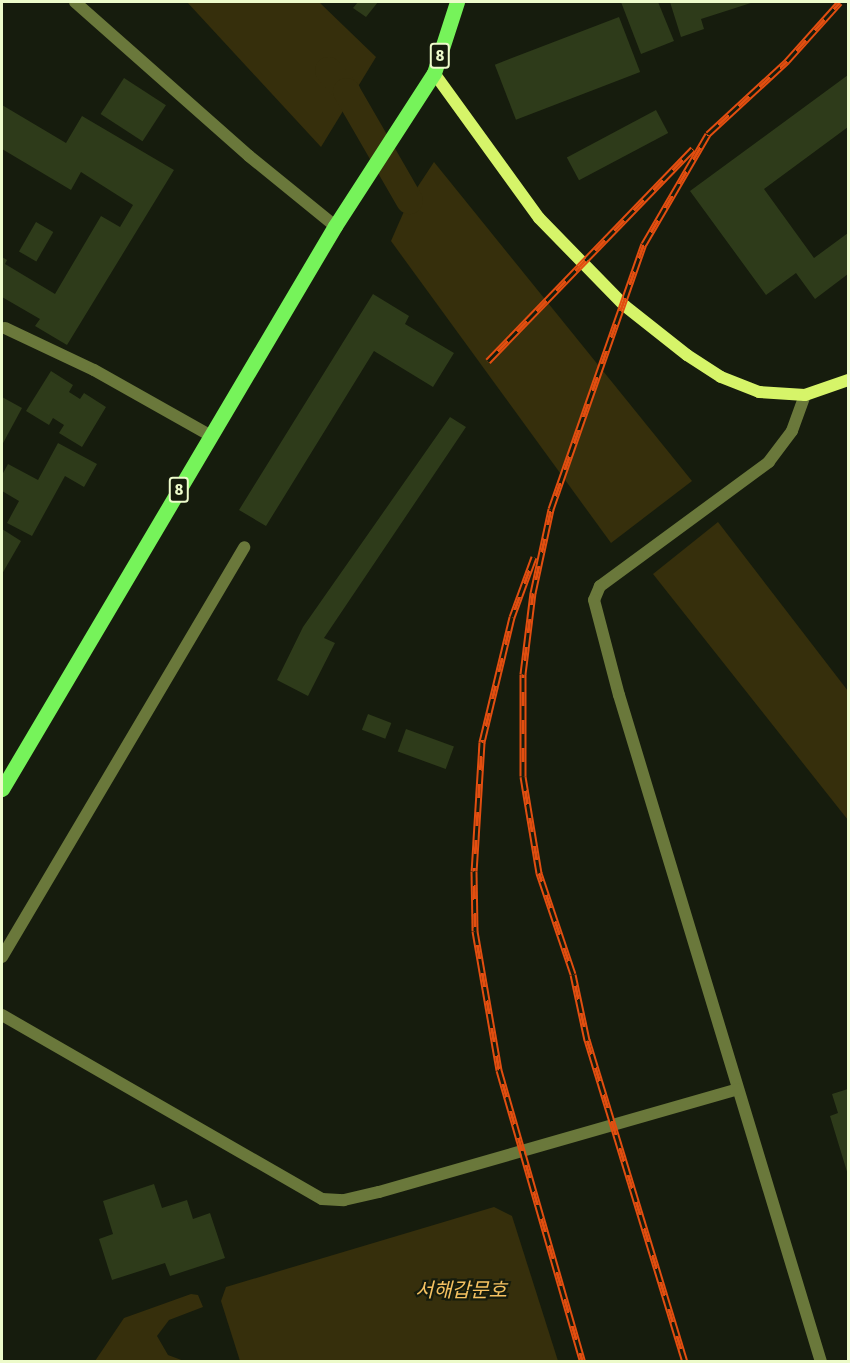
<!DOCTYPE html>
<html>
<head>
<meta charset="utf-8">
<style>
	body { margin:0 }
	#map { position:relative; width:850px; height:1363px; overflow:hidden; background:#161c0d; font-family:"Fira Sans Condensed","Noto Sans KR",sans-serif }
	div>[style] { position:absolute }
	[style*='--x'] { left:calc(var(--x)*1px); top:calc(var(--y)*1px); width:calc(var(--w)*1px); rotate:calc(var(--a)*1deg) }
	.water>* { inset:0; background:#362f0c }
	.canal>* { height:27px; margin:-13.5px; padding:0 13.5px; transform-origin:13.5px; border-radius:13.5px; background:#362f0c }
	.building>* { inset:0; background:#2e3b1a; transform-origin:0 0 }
	.street>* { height:12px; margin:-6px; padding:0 6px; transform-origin:6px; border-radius:6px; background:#6a783b }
	.secondary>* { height:12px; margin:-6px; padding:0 6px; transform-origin:6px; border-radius:6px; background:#d6f469 }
	.primary>* { height:15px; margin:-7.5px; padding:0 7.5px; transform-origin:7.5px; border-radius:7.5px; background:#76f35a }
	.rail>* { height:7px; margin-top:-3.5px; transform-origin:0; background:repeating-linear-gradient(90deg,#161c0d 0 14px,#e24e10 0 28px); box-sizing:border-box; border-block:2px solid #e24e10 }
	span { translate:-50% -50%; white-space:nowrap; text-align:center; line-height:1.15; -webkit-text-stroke:4.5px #161c0d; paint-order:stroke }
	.shield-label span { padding:2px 4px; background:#161c0d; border:2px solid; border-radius:4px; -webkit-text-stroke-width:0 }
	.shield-label { font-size:16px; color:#edfbcb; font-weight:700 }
	.water-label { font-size:20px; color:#f4c161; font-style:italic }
	.frame { position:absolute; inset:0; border:3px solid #edfbcb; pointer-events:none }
</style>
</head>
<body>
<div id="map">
	<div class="water">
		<div style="clip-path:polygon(187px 2px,319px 2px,376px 57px,321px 147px)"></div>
		<div style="clip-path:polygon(434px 162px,692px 481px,611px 543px,391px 241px,409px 200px)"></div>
		<div style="clip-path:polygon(718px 522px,848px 691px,848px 820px,653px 574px)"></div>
		<div style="clip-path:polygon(494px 1207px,512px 1216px,558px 1361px,240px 1361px,221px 1301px,226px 1287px)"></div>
		<div style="clip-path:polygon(191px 1294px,198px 1295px,203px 1307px,169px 1320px,157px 1336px,168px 1355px,184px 1361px,95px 1361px,124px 1318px)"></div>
	</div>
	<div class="canal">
		<div style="--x:328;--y:70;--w:28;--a:49"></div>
		<div style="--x:346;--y:91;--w:126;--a:60"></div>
	</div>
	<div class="building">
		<div style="clip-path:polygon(358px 2px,378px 2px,366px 17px,353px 8px)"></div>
		<div style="clip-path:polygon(621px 2px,658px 2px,674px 41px,641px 54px)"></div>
		<div style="clip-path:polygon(670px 2px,754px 2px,701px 19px,704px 29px,681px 37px)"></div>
		<div style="left:619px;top:17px;width:59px;height:133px;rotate:69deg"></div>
		<div style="clip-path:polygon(848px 75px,848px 127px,764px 189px,814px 258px,848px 233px,848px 274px,815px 299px,796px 273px,766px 295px,690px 191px)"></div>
		<div style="left:124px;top:78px;width:50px;height:43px;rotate:33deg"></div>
		<div style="clip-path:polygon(2px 105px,66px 143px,82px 116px,174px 170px,67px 345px,35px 326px,40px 319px,2px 297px,2px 257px,7px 260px,5px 264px,55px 294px,101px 216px,120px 227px,133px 205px,81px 172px,71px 190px,2px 149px)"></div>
		<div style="left:656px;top:110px;width:26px;height:101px;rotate:62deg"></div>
		<div style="left:36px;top:222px;width:20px;height:34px;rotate:30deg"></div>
		<div style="clip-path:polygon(373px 294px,409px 316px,405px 324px,454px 353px,433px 387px,374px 351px,266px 526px,239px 510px)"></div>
		<div style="clip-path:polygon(51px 371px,73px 385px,69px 392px,80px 399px,84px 393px,106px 407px,82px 447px,59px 433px,64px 425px,53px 418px,49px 425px,26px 411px)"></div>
		<div style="clip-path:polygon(2px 397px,22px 408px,2px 445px)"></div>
		<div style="clip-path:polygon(450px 417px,466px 427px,324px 638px,335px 643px,308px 696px,277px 680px,303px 627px)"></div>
		<div style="clip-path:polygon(58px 443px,97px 464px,84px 487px,65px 476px,32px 536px,7px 523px,19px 501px,2px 491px,2px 475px,8px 464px,38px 480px)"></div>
		<div style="clip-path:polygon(2px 529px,21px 541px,2px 574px)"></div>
		<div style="left:368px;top:714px;width:25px;height:17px;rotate:21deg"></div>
		<div style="left:406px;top:729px;width:51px;height:24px;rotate:20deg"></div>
		<div style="clip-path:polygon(848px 1089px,848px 1175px,830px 1116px,838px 1113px,832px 1094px)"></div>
		<div style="clip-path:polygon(154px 1184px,162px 1208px,187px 1200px,193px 1219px,210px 1213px,225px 1258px,170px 1276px,165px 1263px,112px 1280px,99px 1239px,113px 1234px,103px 1201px)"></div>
	</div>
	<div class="street">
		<div style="--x:75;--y:2;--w:232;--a:41.5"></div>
		<div style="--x:249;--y:156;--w:111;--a:39.1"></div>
		<div style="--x:5;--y:328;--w:98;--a:25.3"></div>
		<div style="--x:94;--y:370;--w:134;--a:29.4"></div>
		<div style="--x:805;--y:395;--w:38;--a:110"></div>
		<div style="--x:792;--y:431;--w:39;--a:127"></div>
		<div style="--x:769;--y:462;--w:210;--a:143.7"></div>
		<div style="--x:600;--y:586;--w:15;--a:113"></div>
		<div style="--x:594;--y:600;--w:98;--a:75.3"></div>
		<div style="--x:619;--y:695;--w:697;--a:73.15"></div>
		<div style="--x:2;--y:957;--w:476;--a:-59.4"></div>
		<div style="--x:2;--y:1015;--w:369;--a:29.9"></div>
		<div style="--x:322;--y:1199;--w:22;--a:3"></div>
		<div style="--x:344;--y:1200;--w:36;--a:-13"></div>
		<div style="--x:379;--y:1192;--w:373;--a:-16"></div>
	</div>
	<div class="secondary">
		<div style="--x:434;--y:73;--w:179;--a:54.1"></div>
		<div style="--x:539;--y:218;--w:123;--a:45.7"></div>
		<div style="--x:625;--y:306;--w:79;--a:38.3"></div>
		<div style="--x:687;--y:355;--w:40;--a:32.9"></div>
		<div style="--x:721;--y:377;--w:41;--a:21.5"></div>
		<div style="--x:759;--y:392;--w:46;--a:3.7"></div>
		<div style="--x:805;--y:395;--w:46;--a:-19.2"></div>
	</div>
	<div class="primary">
		<div style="--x:2;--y:789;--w:654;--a:-59.4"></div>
		<div style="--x:335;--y:226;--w:182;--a:-57.1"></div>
		<div style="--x:434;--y:73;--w:75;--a:-72.1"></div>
	</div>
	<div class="rail">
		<div style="--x:488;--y:361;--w:295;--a:-46"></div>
		<div style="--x:534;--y:557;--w:64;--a:110.1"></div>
		<div style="--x:512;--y:617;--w:129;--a:103.5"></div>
		<div style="--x:482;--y:742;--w:129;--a:93.5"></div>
		<div style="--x:474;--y:871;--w:60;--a:89"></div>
		<div style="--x:475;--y:931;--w:141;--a:80.2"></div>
		<div style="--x:499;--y:1070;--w:304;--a:74"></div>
		<div style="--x:685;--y:1362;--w:337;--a:-106.9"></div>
		<div style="--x:587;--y:1040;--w:67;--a:-102"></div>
		<div style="--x:573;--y:974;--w:107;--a:-108.6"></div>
		<div style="--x:539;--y:873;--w:98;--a:-99.4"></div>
		<div style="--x:523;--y:776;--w:102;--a:-90"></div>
		<div style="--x:523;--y:674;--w:82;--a:-83"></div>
		<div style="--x:533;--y:593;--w:86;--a:-77.9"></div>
		<div style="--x:551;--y:509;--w:281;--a:-70.7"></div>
		<div style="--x:644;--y:244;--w:127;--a:-59.8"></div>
		<div style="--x:708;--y:134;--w:108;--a:-42.7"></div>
		<div style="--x:787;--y:61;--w:79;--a:-48.1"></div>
	</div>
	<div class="shield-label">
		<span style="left:440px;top:56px">8</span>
		<span style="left:179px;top:490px">8</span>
	</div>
	<div class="water-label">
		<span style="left:461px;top:1290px">서해갑문호</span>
	</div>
	<div class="frame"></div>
</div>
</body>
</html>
